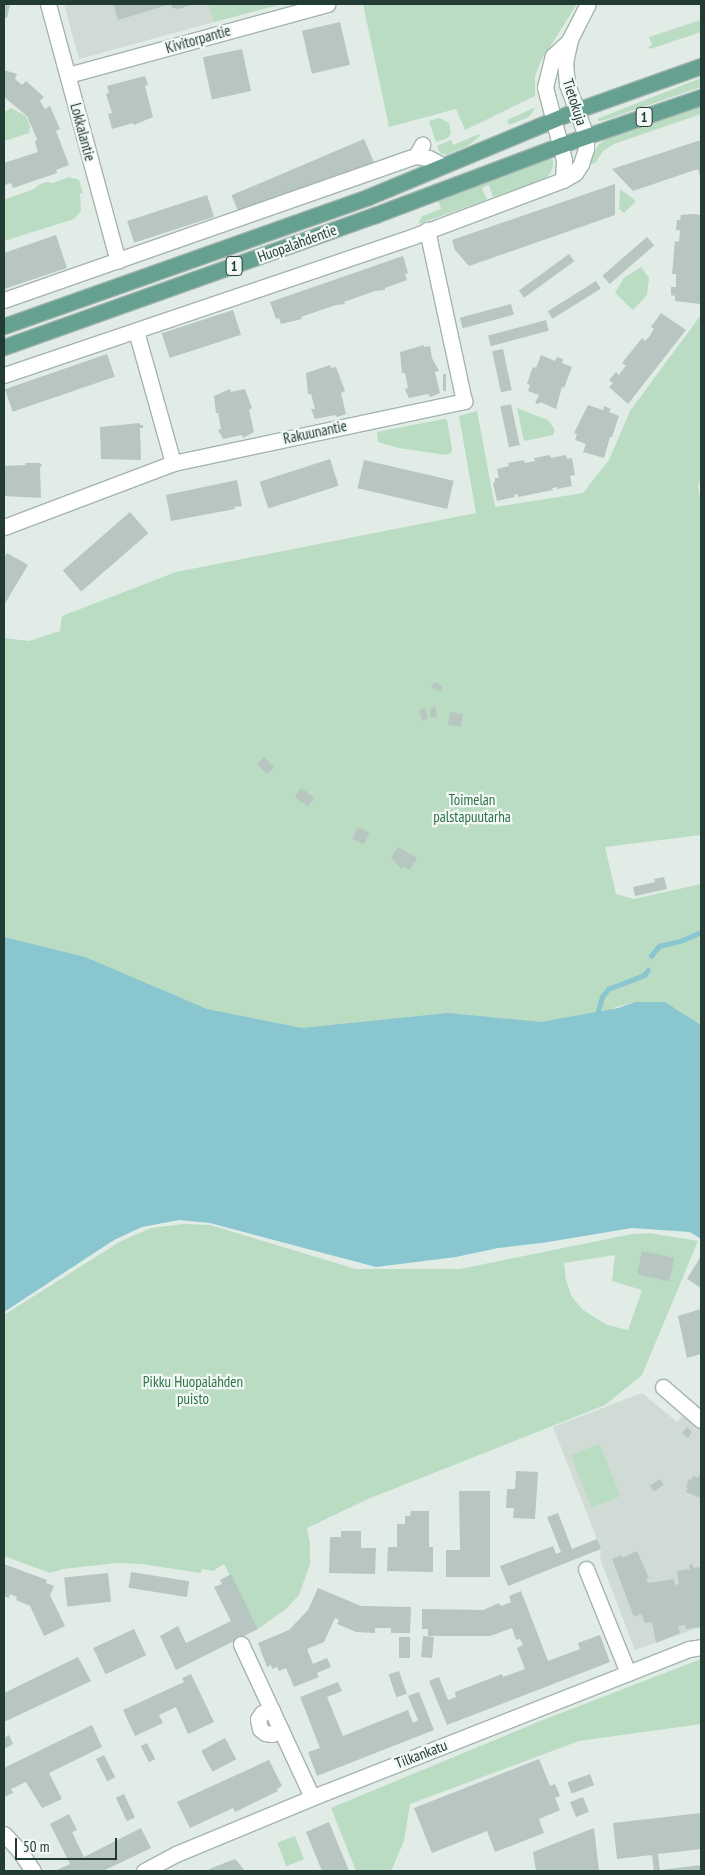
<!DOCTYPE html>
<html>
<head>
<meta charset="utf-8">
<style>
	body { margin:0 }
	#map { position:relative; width:705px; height:1875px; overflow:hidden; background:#e1ece7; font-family:"PT Sans Narrow",sans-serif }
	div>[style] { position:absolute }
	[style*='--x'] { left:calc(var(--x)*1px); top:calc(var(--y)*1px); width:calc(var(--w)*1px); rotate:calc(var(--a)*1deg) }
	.built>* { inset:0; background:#d0dbd6 }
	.green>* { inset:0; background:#badcc3; transform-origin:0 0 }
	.water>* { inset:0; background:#8ac6d0 }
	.stream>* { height:4.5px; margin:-2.25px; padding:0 2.25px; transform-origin:2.25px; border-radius:2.25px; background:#8ac6d0 }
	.building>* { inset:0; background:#b7c6c0; transform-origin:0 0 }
	.roads { filter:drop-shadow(1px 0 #a4b4ae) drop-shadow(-1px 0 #a4b4ae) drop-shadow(0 1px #a4b4ae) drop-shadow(0 -1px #a4b4ae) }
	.minor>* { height:15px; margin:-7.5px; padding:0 7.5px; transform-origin:7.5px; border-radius:7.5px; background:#fff }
	.major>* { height:15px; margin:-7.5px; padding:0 7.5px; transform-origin:7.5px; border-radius:7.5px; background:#66a091 }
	span { translate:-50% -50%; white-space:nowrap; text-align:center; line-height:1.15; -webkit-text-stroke:4.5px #f2f8f5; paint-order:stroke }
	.shield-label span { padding:1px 4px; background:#f2f8f5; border:1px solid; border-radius:4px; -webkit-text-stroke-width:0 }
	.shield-label { font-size:14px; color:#223c35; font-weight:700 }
	.street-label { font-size:15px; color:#223c35 }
	.park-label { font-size:15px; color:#2d7246 }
	.frame { position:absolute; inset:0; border:5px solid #223c35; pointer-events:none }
	.scale { position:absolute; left:15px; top:1838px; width:102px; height:22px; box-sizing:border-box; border:2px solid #223c35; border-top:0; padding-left:6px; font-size:15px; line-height:18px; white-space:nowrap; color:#223c35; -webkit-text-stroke:4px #f2f8f5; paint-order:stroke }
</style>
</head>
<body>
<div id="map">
	<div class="built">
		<div style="clip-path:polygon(64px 4px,208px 4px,214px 22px,79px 59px)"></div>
		<div style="clip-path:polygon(642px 1393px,677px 1422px,684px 1413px,701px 1428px,701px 1627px,635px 1650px,600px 1559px,601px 1549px,597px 1539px,553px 1427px)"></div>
	</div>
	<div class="green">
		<div style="clip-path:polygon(208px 4px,282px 4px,214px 22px)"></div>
		<div style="clip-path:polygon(363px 4px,577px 4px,541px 61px,535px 76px,535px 96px,465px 130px,456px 109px,389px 127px)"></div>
		<div style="clip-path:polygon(701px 20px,701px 32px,650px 49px,648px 47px,652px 45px,649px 37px)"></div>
		<div style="clip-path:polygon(701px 78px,701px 87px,605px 120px,599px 121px,597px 119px)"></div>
		<div style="clip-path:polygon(701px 106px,701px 114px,614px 144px,603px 151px,595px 163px,588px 165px,598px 145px,610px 136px)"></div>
		<div style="clip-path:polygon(536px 107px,529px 117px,509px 125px,507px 120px)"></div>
		<div style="clip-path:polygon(11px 108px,26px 116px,30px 126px,29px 133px,4px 141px,4px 112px)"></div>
		<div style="clip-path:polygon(439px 118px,449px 123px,451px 133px,448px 138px,436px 142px,429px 121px)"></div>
		<div style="clip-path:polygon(479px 134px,480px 136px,469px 145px,447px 155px,440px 153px,437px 146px,451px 140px,453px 145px)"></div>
		<div style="clip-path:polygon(547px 158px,553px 160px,553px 166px,550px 174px,543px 180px,493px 197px,489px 185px,482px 188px,487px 200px,418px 224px,422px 216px,441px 209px,438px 199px)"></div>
		<div style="clip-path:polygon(69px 177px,79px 180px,83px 193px,80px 194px,81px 211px,74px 219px,4px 241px,4px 198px,6px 199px,34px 189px,40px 184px,47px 182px,53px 183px)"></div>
		<div style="clip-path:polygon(620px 189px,636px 201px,624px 213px,619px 209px)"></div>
		<div style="clip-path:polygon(641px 267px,649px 278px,647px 295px,633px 310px,615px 293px,624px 278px)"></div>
		<div style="clip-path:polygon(701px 315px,701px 480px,698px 485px,701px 505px,701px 835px,605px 847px,616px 894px,634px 899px,701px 884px,701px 1025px,665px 1002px,635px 1002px,613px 1008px,622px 1039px,4px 1027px,4px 638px,29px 641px,60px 631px,62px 616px,176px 572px,476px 513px,459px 416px,477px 411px,495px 507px,583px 493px,609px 460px,630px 411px)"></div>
		<div style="clip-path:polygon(517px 408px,548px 420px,555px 430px,553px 435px,524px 441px)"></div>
		<div style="clip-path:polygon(444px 419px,447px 420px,452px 449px,451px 453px,446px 455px,399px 448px,378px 442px,377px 432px)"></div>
		<div style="clip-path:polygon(evenodd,184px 1224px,210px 1225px,356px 1269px,460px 1269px,632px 1234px,649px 1233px,698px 1241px,642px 1375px,605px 1405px,368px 1499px,307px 1528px,310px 1543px,310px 1564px,299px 1595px,286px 1609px,258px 1629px,224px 1564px,213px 1571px,202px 1569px,201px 1573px,141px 1564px,117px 1563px,62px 1569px,50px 1573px,4px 1556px,4px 1315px,121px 1241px,151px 1228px,184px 1224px,615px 1255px,612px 1281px,642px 1290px,628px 1330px,607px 1325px,583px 1310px,572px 1297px,566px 1280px,564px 1263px,615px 1255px)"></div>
		<div style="left:600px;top:1444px;width:56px;height:31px;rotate:69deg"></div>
		<div style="clip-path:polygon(701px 1659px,701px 1724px,579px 1741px,410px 1804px,404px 1841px,391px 1871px,356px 1871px,331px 1808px,538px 1722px)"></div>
		<div style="left:295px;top:1836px;width:25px;height:19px;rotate:69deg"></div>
	</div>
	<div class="water">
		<div style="clip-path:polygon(4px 937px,85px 957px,207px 1009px,302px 1028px,448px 1013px,541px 1022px,618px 1008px,635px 1002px,665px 1002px,701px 1025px,701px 1239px,690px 1232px,632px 1228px,542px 1243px,498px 1248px,456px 1257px,376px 1267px,210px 1223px,179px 1220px,142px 1227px,114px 1240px,4px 1312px)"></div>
	</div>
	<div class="stream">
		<div style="--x:651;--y:956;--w:13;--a:-51"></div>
		<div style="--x:659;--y:946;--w:25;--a:-14"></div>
		<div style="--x:683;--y:940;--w:20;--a:-24"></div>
		<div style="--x:598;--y:1011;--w:15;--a:-74"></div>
		<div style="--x:602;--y:997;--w:10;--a:-53"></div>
		<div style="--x:608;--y:989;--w:39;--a:-21"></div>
		<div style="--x:644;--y:975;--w:6;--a:-51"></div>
	</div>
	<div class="building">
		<div style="clip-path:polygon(4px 4px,10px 4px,7px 18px,4px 17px)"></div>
		<div style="clip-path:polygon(113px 4px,194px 4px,179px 9px,172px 8px,171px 4px,118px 20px)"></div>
		<div style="left:340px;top:22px;width:44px;height:39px;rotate:77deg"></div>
		<div style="left:242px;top:49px;width:43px;height:40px;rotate:78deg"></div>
		<div style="clip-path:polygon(4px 70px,17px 74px,15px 79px,22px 85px,26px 81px,44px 97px,40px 101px,45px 109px,50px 106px,60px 129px,56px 131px,69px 165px,56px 170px,57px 173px,13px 188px,11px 183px,5px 185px,4px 182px,4px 163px,38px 152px,35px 142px,37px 139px,27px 116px,4px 97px)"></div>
		<div style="clip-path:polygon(145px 76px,148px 85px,145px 86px,153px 117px,134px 125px,133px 123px,112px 129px,108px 114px,112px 113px,106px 94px,109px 93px,107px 86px)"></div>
		<div style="left:364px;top:139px;width:25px;height:144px;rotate:67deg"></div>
		<div style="clip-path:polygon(701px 140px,701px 179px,698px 169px,633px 191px,612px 169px)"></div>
		<div style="clip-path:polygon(615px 184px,615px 215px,469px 266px,455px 250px,452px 240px)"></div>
		<div style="left:207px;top:195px;width:23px;height:84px;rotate:72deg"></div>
		<div style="clip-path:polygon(692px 214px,701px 215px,700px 304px,675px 301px,675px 296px,671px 295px,671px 287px,676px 287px,676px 274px,672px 274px,675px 241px,679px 242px,680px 230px,676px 230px,677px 220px,680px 220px,681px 215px)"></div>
		<div style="clip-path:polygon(56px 235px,67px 268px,4px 289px,4px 253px)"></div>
		<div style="left:647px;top:237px;width:11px;height:59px;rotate:49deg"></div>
		<div style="left:569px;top:254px;width:9px;height:62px;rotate:54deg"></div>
		<div style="clip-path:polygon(403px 256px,408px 273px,405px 274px,407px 280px,385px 288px,385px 290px,375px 291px,344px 302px,345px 304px,336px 305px,301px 317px,302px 319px,281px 324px,279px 318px,276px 319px,270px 302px)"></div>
		<div style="left:596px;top:281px;width:9px;height:57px;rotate:58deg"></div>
		<div style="left:511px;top:304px;width:11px;height:53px;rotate:75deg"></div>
		<div style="left:233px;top:310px;width:26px;height:75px;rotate:72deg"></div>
		<div style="clip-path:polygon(661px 313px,686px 330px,628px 404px,609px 387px,613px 383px,609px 380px,616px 372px,619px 375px,624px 368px,626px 366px,622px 363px,642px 338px,645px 341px,649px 337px,654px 329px,651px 327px)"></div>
		<div style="left:546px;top:320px;width:11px;height:60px;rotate:75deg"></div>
		<div style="clip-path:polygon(424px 345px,424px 347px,430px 346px,432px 358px,439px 371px,435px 372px,440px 393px,431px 397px,428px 394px,409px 398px,405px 389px,408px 388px,405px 373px,402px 373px,400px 352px)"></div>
		<div style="left:503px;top:349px;width:42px;height:11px;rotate:78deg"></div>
		<div style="left:107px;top:354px;width:24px;height:108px;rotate:71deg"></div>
		<div style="clip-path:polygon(541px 355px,555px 361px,557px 357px,563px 359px,562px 363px,572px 367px,564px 388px,562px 387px,556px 409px,540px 402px,539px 404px,535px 403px,539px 395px,528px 391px,530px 385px,527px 384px,531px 372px,533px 367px,536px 368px)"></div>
		<div style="clip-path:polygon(330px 365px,331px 368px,336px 367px,345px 391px,341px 393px,346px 414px,337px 417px,335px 415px,315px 419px,311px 409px,315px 409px,311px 394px,308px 394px,306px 373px)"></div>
		<div style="left:443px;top:374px;width:3px;height:17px"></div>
		<div style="clip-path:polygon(230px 389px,231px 392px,245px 389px,252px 408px,249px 410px,254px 432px,243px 438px,242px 435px,223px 439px,218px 430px,221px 429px,218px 413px,216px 413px,214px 396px)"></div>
		<div style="left:511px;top:404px;width:42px;height:11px;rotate:78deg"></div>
		<div style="clip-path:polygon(588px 405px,603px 410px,604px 406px,611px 409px,609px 412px,619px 416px,612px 437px,610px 437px,604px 458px,583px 452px,586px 444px,575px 440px,577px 434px,574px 433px)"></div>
		<div style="clip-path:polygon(140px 423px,140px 425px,143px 425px,143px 428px,140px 428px,141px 460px,101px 459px,100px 427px)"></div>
		<div style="clip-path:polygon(550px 455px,551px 458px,566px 455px,567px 459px,572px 458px,575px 475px,570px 476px,572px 486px,557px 489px,557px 487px,552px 488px,553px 490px,518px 497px,518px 494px,514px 495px,515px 497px,497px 501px,493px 483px,495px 482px,495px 478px,499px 478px,497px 469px,509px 466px,508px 463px,524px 460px,525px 463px,535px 461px,534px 458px)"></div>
		<div style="left:330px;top:459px;width:28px;height:74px;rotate:72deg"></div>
		<div style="left:364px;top:460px;width:92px;height:29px;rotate:13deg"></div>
		<div style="clip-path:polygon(25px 463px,40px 463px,42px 465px,40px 468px,41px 498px,4px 496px,4px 466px,26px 465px)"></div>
		<div style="clip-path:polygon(237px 480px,242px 506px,234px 507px,235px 509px,171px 521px,166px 495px)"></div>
		<div style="left:130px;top:512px;width:28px;height:89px;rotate:49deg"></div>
		<div style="clip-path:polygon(7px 553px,28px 565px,4px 605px,4px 558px)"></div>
		<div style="left:434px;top:682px;width:10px;height:6px;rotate:24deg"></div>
		<div style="left:436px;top:707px;width:10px;height:6px;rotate:84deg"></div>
		<div style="left:425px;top:708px;width:11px;height:6px;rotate:75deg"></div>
		<div style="left:450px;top:712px;width:13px;height:13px;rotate:9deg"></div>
		<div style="left:264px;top:757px;width:14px;height:10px;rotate:45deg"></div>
		<div style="left:301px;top:788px;width:16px;height:11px;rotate:35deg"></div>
		<div style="left:358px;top:827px;width:13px;height:13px;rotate:27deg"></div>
		<div style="clip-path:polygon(398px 847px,417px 858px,410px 870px,403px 866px,401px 869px,391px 858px)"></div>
		<div style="clip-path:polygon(664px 877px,667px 889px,635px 896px,633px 887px,655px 882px,654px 879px)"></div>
		<div style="left:642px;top:1251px;width:33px;height:24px;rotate:12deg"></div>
		<div style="clip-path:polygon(701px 1256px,701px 1288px,687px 1279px)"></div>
		<div style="clip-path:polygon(701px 1309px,701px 1354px,687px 1358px,678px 1316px)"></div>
		<div style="clip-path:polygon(687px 1427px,692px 1432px,688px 1438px,682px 1433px)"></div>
		<div style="clip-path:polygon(516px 1471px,538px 1472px,535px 1519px,513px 1518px,514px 1508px,506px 1508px,507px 1489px,515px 1489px)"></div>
		<div style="clip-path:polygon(701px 1471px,701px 1498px,686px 1492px,688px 1488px,686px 1487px,689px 1479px,691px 1480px,693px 1476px,698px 1478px)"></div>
		<div style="left:660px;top:1479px;width:7px;height:12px;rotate:56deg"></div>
		<div style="clip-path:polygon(459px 1491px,490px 1491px,490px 1577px,446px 1577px,446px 1550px,460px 1550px)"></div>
		<div style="clip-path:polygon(411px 1511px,429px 1511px,429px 1547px,433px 1547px,433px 1572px,387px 1571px,388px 1547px,397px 1547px,397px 1524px,405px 1524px,405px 1516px,410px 1516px)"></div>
		<div style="clip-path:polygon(558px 1513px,572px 1549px,597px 1539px,601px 1549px,508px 1586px,500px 1566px,553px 1546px,556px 1554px,561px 1552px,547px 1517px)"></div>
		<div style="clip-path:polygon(341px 1531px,361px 1531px,361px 1548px,376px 1548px,375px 1574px,329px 1573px,330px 1537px,341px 1537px)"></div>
		<div style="clip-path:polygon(637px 1551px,649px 1578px,646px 1579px,648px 1583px,674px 1579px,675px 1585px,679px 1584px,677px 1571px,690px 1569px,689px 1565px,692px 1564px,694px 1568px,701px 1567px,701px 1627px,686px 1629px,685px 1625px,678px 1626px,680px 1633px,656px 1643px,652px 1622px,645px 1623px,641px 1614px,634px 1617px,612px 1559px,621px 1555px,622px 1558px)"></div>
		<div style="clip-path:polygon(4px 1564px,47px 1580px,46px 1583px,54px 1586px,50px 1595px,65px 1626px,44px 1636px,30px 1606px,16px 1600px,17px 1597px,10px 1594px,9px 1598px,4px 1596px)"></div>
		<div style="left:131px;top:1572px;width:59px;height:16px;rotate:9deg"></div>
		<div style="left:108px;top:1573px;width:29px;height:44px;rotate:84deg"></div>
		<div style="clip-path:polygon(231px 1574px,258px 1629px,176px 1670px,160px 1636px,178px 1626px,186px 1643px,231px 1621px,214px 1587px,222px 1584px,220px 1580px)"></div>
		<div style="clip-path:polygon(318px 1588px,361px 1606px,411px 1607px,410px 1633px,391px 1633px,391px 1628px,375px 1628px,375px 1633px,356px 1632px,337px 1624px,339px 1620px,335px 1618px,324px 1642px,307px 1649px,313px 1664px,327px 1658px,331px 1667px,317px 1673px,319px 1677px,294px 1687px,286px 1668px,279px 1671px,277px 1667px,272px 1669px,271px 1665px,267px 1667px,258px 1643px,289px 1630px,308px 1610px)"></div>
		<div style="clip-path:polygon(521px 1591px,548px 1661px,580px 1649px,578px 1643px,600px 1635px,610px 1662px,447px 1725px,429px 1681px,439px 1677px,448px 1700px,456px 1697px,455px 1692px,502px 1674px,503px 1677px,525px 1669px,517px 1648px,523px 1645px,520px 1639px,516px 1640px,512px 1628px,490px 1636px,428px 1636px,428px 1629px,422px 1629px,422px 1609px,483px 1610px,499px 1603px,501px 1606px,511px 1602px,509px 1596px)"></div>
		<div style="left:134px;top:1629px;width:29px;height:45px;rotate:65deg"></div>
		<div style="left:423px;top:1636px;width:11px;height:21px;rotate:5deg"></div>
		<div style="left:399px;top:1637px;width:11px;height:21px"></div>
		<div style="clip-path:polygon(78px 1657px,91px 1681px,4px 1722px,4px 1693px)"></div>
		<div style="left:399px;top:1671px;width:24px;height:11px;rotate:71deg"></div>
		<div style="clip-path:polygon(191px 1674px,214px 1722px,188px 1734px,176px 1707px,159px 1715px,163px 1723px,135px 1736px,123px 1710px,184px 1682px,182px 1678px)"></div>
		<div style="clip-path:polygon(338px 1682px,342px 1691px,327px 1697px,343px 1736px,408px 1710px,413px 1723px,418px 1720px,408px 1696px,419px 1692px,434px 1730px,317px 1776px,308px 1752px,320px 1748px,300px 1697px)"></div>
		<div style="clip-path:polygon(92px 1725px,102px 1747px,49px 1773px,62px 1799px,42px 1808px,26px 1782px,11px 1789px,13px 1793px,4px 1797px,4px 1768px)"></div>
		<div style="clip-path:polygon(9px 1735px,13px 1744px,4px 1749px,4px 1738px)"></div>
		<div style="left:225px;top:1738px;width:24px;height:27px;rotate:62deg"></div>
		<div style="left:147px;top:1743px;width:18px;height:7px;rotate:63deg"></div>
		<div style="left:104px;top:1755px;width:25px;height:9px;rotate:63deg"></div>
		<div style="clip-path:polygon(539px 1759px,550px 1786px,555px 1784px,560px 1796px,555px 1798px,560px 1810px,539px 1819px,544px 1833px,495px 1852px,487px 1831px,432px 1853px,414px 1808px)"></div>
		<div style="clip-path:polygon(269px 1760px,282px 1786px,277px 1789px,278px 1791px,235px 1812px,233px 1808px,190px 1828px,177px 1802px)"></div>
		<div style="left:590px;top:1774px;width:12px;height:24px;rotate:70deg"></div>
		<div style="left:124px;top:1794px;width:26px;height:9px;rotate:65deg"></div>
		<div style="left:583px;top:1797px;width:16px;height:14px;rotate:68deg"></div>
		<div style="clip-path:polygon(701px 1813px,701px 1849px,658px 1854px,660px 1871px,654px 1871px,652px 1855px,617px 1859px,613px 1823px)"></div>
		<div style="clip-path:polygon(69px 1814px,77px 1830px,72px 1832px,84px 1857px,141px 1828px,151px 1848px,103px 1871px,55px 1871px,70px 1864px,50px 1824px)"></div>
		<div style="clip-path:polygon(329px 1822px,349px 1871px,322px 1871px,306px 1832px)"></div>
		<div style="clip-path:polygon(594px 1828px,599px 1871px,536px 1871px,533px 1852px)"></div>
		<div style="clip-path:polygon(235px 1859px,245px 1871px,211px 1871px,209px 1869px)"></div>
		<div style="clip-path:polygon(701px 1865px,701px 1871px,661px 1871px,661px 1870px)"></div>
	</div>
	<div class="roads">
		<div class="minor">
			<div style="--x:48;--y:4;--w:266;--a:74.8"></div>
			<div style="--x:68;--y:75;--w:269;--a:-15.3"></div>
			<div style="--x:416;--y:156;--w:13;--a:9"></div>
			<div style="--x:429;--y:158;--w:15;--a:28"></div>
			<div style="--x:563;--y:180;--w:20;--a:-87"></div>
			<div style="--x:564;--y:160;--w:75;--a:-104.6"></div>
			<div style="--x:545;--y:87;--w:32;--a:-76"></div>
			<div style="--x:553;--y:56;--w:23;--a:-43"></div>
			<div style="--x:4;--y:300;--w:436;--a:-19.3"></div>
			<div style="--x:416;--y:156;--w:13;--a:-61"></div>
			<div style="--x:136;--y:331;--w:137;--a:74.3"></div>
			<div style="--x:4;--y:375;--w:433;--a:-18.7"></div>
			<div style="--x:414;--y:236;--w:159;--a:-20.6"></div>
			<div style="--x:563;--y:180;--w:14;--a:-30"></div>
			<div style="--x:575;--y:173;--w:11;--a:-56"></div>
			<div style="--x:581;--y:164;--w:16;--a:-72"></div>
			<div style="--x:586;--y:149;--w:13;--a:-90"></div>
			<div style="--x:586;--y:136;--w:55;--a:-110.1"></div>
			<div style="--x:567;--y:84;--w:21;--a:-95"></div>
			<div style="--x:565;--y:63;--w:25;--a:-78"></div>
			<div style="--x:570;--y:39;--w:39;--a:-63"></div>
			<div style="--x:4;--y:527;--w:181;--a:-20.7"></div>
			<div style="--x:173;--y:463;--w:298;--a:-12"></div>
			<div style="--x:464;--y:401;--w:175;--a:-102.2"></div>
			<div style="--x:663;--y:1387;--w:50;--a:41"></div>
			<div style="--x:586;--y:1569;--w:112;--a:68"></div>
			<div style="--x:241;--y:1644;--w:169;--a:65.1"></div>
			<div style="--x:272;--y:1710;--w:10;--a:163"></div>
			<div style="--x:262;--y:1713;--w:7;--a:124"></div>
			<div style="--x:258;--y:1719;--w:10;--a:79"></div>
			<div style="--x:260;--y:1729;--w:6;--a:39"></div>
			<div style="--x:265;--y:1733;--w:7;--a:8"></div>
			<div style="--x:272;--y:1734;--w:10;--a:-29"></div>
			<div style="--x:4;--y:1834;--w:22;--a:47"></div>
			<div style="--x:19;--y:1850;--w:25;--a:56"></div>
			<div style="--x:144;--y:1871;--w:36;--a:-28"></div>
			<div style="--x:176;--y:1854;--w:162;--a:-22.5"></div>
			<div style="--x:326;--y:1792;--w:390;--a:-21.5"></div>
			<div style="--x:689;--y:1649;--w:12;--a:-9"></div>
		</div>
		<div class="major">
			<div style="--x:4;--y:326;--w:386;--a:-19.5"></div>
			<div style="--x:368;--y:197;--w:226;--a:-22.6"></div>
			<div style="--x:577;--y:110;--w:132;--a:-19.5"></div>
			<div style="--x:4;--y:347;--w:394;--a:-19.6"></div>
			<div style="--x:375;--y:215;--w:199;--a:-20.6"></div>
			<div style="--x:561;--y:145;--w:148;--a:-18.9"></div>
		</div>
	</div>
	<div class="shield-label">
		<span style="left:644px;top:117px">1</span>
		<span style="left:234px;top:266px">1</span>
	</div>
	<div class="street-label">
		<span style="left:198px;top:39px;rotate:-16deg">Kivitorpantie</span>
		<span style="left:575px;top:102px;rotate:72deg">Tietokuja</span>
		<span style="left:83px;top:132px;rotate:75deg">Lokkalantie</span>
		<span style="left:297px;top:243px;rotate:-20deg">Huopalahdentie</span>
		<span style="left:315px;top:432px;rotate:-12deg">Rakuunantie</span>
		<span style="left:421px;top:1754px;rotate:-21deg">Tilkankatu</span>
	</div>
	<div class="park-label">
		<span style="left:472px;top:808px">Toimelan<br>palstapuutarha</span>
		<span style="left:193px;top:1390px">Pikku Huopalahden<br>puisto</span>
	</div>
	<div class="frame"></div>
	<div class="scale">50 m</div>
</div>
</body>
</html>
